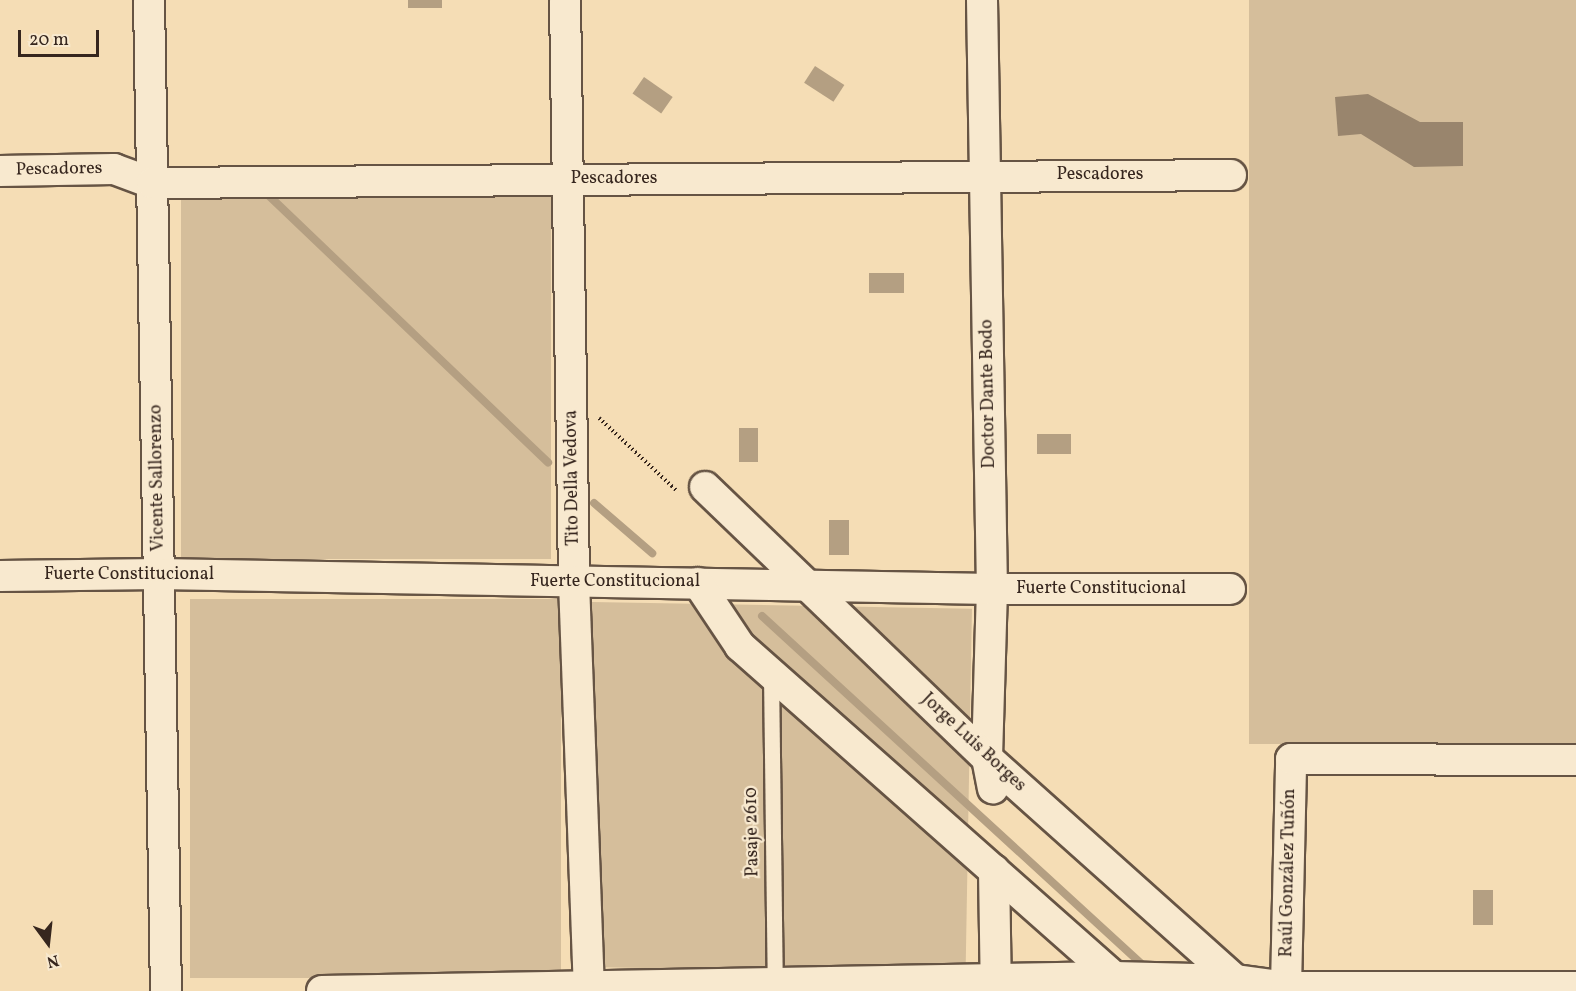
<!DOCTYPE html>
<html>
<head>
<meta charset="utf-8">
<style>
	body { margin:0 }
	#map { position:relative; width:1576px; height:991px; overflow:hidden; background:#f5ddb5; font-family:Vollkorn,serif }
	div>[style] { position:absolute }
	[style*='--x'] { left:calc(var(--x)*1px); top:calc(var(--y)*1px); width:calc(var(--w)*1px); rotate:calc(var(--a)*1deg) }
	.green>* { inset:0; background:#d5be9b; transform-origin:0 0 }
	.water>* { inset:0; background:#b49f82; transform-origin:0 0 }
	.stream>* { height:8px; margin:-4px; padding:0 4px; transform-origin:4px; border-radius:4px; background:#b49f82 }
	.building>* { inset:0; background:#99856d }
	.path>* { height:4px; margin-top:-2px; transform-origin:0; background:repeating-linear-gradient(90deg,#36261e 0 1.5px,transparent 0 4.5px) }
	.roads { filter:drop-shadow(2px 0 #665444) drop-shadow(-2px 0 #665444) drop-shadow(0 2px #665444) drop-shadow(0 -2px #665444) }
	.service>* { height:15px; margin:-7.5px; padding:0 7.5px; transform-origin:7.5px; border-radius:7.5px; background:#f8e9cf }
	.minor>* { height:30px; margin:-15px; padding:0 15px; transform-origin:15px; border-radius:15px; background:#f8e9cf }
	span { translate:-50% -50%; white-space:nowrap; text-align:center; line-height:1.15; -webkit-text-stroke:4.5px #f8e9cf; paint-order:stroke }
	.street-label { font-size:18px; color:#36261e }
	.north { position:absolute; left:18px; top:913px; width:60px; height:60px; -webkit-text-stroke:4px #f8e9cf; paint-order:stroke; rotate:165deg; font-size:16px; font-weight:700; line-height:24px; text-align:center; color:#36261e }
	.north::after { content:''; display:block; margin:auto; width:21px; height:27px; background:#36261e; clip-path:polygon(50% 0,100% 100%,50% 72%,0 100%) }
	.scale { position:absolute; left:18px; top:30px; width:81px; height:27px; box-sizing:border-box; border:3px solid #36261e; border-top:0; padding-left:8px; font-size:18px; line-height:21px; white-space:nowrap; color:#36261e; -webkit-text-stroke:4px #f8e9cf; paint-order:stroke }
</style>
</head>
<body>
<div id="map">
	<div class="green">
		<div style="left:1249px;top:0;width:327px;height:744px"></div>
		<div style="left:181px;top:193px;width:370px;height:366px"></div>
		<div style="left:190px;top:599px;width:371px;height:379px"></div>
		<div style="left:592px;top:602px;width:380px;height:365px;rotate:1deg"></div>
	</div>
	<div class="water">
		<div style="left:408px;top:0;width:34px;height:8px"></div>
		<div style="left:815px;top:66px;width:35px;height:20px;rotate:33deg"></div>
		<div style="left:644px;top:77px;width:35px;height:20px;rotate:35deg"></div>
		<div style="left:869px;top:273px;width:35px;height:20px"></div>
		<div style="left:739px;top:428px;width:19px;height:34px"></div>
		<div style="left:1037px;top:434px;width:34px;height:20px"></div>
		<div style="left:829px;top:520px;width:20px;height:35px"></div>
		<div style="left:1473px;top:890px;width:20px;height:35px"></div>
	</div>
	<div class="stream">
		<div style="--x:264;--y:191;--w:393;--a:43.7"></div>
		<div style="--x:594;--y:503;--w:77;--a:40.8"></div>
		<div style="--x:762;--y:616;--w:522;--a:42.52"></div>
	</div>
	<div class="building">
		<div style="clip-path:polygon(1368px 94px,1420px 122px,1463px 122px,1463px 166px,1414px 167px,1361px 134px,1338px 136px,1335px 97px)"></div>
	</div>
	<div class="path">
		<div style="--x:599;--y:418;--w:107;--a:43.1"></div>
	</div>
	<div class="roads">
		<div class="service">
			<div style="--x:771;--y:673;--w:315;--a:89.3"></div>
		</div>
		<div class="minor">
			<div style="--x:149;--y:0;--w:991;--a:89.02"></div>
			<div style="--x:565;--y:0;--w:582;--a:89.11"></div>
			<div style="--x:574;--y:582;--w:409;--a:87.9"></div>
			<div style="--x:982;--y:0;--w:589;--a:89.03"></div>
			<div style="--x:992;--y:589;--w:169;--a:91.7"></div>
			<div style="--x:987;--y:758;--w:31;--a:79"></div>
			<div style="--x:0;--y:171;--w:114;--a:-1"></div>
			<div style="--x:114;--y:169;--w:40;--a:20.2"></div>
			<div style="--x:152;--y:183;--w:1079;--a:-0.42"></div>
			<div style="--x:705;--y:487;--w:391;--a:43.9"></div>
			<div style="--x:987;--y:758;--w:343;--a:41.8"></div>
			<div style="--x:0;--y:576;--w:159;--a:-0.7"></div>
			<div style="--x:159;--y:574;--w:833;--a:1.03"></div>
			<div style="--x:992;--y:589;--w:238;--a:0"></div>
			<div style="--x:698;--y:583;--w:76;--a:56.3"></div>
			<div style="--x:740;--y:646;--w:509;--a:41.49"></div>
			<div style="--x:994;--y:870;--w:121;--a:89.1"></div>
			<div style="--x:1286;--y:987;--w:228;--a:-88.7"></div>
			<div style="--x:1291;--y:759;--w:285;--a:0.2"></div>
			<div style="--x:322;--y:991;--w:792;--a:-1.01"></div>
			<div style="--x:1114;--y:977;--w:122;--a:1.4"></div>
			<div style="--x:1236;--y:980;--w:50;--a:8"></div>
			<div style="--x:1286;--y:987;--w:290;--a:0"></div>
		</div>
	</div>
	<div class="street-label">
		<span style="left:59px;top:170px;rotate:-1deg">Pescadores</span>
		<span style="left:1100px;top:175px">Pescadores</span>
		<span style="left:614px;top:179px">Pescadores</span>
		<span style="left:989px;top:394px;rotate:-91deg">Doctor Dante Bodo</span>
		<span style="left:158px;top:478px;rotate:-91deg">Vicente Sallorenzo</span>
		<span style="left:573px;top:478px;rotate:-91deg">Tito Della Vedova</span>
		<span style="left:129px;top:575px">Fuerte Constitucional</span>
		<span style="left:615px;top:582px">Fuerte Constitucional</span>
		<span style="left:1101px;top:589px">Fuerte Constitucional</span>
		<span style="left:973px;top:743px;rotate:43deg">Jorge Luis Borges</span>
		<span style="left:753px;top:832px;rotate:-91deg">Pasaje 2610</span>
		<span style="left:1289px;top:873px;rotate:-89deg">Raúl González Tuñón</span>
	</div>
	<div class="north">N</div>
	<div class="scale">20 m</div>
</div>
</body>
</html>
